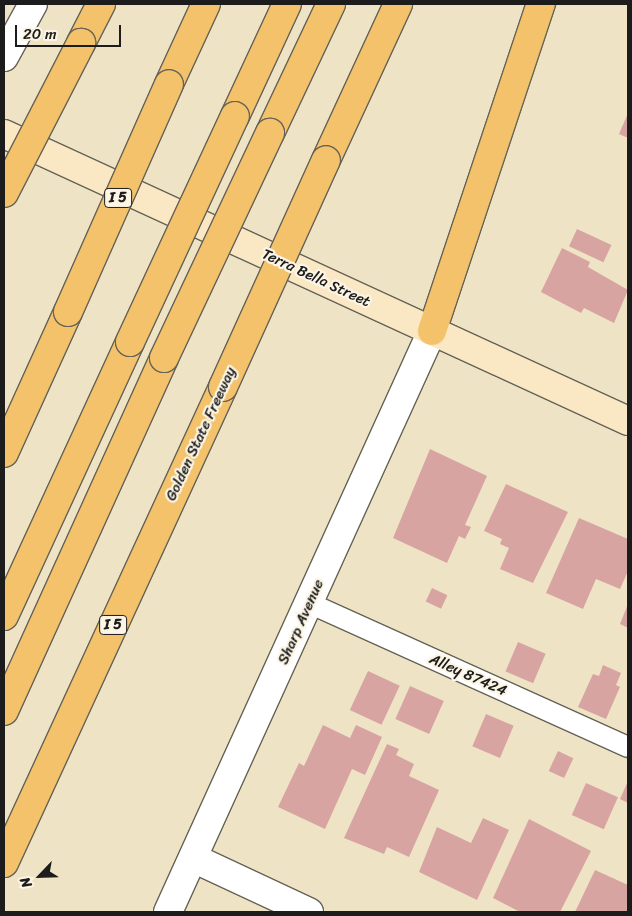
<!DOCTYPE html>
<html>
<head>
<meta charset="utf-8">
<style>
	body { margin:0 }
	#map { position:relative; width:632px; height:916px; overflow:hidden; background:#eee4c5; font-family:Sriracha,sans-serif }
	div>[style] { position:absolute }
	[style*='--x'] { left:calc(var(--x)*1px); top:calc(var(--y)*1px); width:calc(var(--w)*1px); rotate:calc(var(--a)*1deg) }
	.building>* { inset:0; background:#d8a4a1; transform-origin:0 0 }
	.roads { filter:drop-shadow(1px 0 #666257) drop-shadow(-1px 0 #666257) drop-shadow(0 1px #666257) drop-shadow(0 -1px #666257) }
	.lane>* { height:20px; margin:-10px; padding:0 10px; transform-origin:10px; border-radius:10px; background:#fff }
	.street>* { height:28px; margin:-14px; padding:0 14px; transform-origin:14px; border-radius:14px; background:#fff }
	.secondary>* { height:28px; margin:-14px; padding:0 14px; transform-origin:14px; border-radius:14px; background:#fae7c3 }
	.highway>* { height:28px; margin:-14px; padding:0 14px; transform-origin:14px; border-radius:14px; background:#f3c26a }
	.bridges { filter:drop-shadow(1px 0 #666257) drop-shadow(-1px 0 #666257) drop-shadow(0 1px #666257) drop-shadow(0 -1px #666257) }
	.highway-bridge>* { height:28px; margin:-14px; padding:0 14px; transform-origin:14px; border-radius:14px; background:#f3c26a }
	span { translate:-50% -50%; white-space:nowrap; text-align:center; line-height:1.15; -webkit-text-stroke:4.5px #fcf5e5; paint-order:stroke }
	.shield-label span { padding:1px 4px; background:#fcf5e5; border:1px solid; border-radius:4px; -webkit-text-stroke-width:0 }
	.shield-label { font-size:14px; color:#1c1c1c; font-weight:700 }
	.street-label { font-size:15px; color:#1c1c1c }
	.frame { position:absolute; inset:0; border:5px solid #1c1c1c; pointer-events:none }
	.north { position:absolute; left:15px; top:851px; width:50px; height:50px; -webkit-text-stroke:4px #fcf5e5; paint-order:stroke; rotate:246deg; font-size:14px; font-weight:700; line-height:20px; text-align:center; color:#1c1c1c }
	.north::after { content:''; display:block; margin:auto; width:18px; height:22px; background:#1c1c1c; clip-path:polygon(50% 0,100% 100%,50% 72%,0 100%) }
	.scale { position:absolute; left:15px; top:25px; width:106px; height:22px; box-sizing:border-box; border:2px solid #1c1c1c; border-top:0; padding-left:6px; font-size:15px; line-height:18px; white-space:nowrap; color:#1c1c1c; -webkit-text-stroke:4px #fcf5e5; paint-order:stroke }
</style>
</head>
<body>
<div id="map">
	<div class="building">
		<div style="clip-path:polygon(628px 113px,628px 138px,619px 134px)"></div>
		<div style="left:577px;top:229px;width:38px;height:19px;rotate:25deg"></div>
		<div style="clip-path:polygon(562px 248px,590px 262px,588px 267px,628px 290px,614px 323px,584px 308px,581px 313px,541px 292px)"></div>
		<div style="clip-path:polygon(430px 449px,487px 476px,465px 525px,471px 527px,465px 539px,459px 536px,447px 563px,393px 538px)"></div>
		<div style="clip-path:polygon(506px 484px,568px 512px,533px 583px,500px 569px,509px 548px,500px 544px,502px 539px,484px 531px)"></div>
		<div style="clip-path:polygon(579px 518px,628px 539px,628px 571px,620px 589px,596px 579px,583px 609px,546px 593px)"></div>
		<div style="left:432px;top:588px;width:17px;height:15px;rotate:25deg"></div>
		<div style="clip-path:polygon(628px 604px,628px 628px,620px 624px)"></div>
		<div style="left:518px;top:642px;width:30px;height:32px;rotate:23deg"></div>
		<div style="clip-path:polygon(603px 665px,621px 673px,616px 685px,620px 687px,606px 719px,578px 707px,593px 674px,599px 676px)"></div>
		<div style="left:368px;top:671px;width:35px;height:43px;rotate:25deg"></div>
		<div style="left:410px;top:686px;width:37px;height:36px;rotate:24deg"></div>
		<div style="left:486px;top:714px;width:30px;height:35px;rotate:23deg"></div>
		<div style="clip-path:polygon(323px 725px,350px 738px,356px 725px,382px 737px,365px 775px,352px 769px,325px 829px,278px 807px,299px 763px,304px 766px)"></div>
		<div style="clip-path:polygon(387px 744px,399px 749px,396px 755px,414px 764px,409px 776px,439px 790px,409px 857px,387px 847px,384px 854px,344px 838px)"></div>
		<div style="left:558px;top:751px;width:17px;height:22px;rotate:25deg"></div>
		<div style="clip-path:polygon(628px 781px,628px 803px,620px 799px)"></div>
		<div style="left:586px;top:783px;width:35px;height:35px;rotate:24deg"></div>
		<div style="clip-path:polygon(483px 818px,509px 830px,477px 900px,419px 872px,437px 827px,471px 843px)"></div>
		<div style="clip-path:polygon(529px 819px,591px 851px,560px 912px,520px 912px,493px 898px)"></div>
		<div style="clip-path:polygon(595px 870px,628px 885px,628px 912px,575px 912px)"></div>
	</div>
	<div class="roads">
		<div class="lane">
			<div style="--x:309;--y:603;--w:350;--a:24.3"></div>
		</div>
		<div class="street">
			<div style="--x:4;--y:57;--w:60;--a:-61.3"></div>
			<div style="--x:193;--y:858;--w:128;--a:25"></div>
			<div style="--x:168;--y:912;--w:638;--a:-65.56"></div>
		</div>
		<div class="secondary">
			<div style="--x:4;--y:134;--w:687;--a:24.7"></div>
		</div>
		<div class="highway">
			<div style="--x:81;--y:43;--w:44;--a:-62.9"></div>
			<div style="--x:169;--y:84;--w:88;--a:-65.2"></div>
			<div style="--x:235;--y:116;--w:123;--a:-65.1"></div>
			<div style="--x:270;--y:133;--w:143;--a:-64.7"></div>
			<div style="--x:326;--y:160;--w:172;--a:-65.2"></div>
			<div style="--x:432;--y:331;--w:345;--a:-71.6"></div>
			<div style="--x:4;--y:453;--w:155;--a:-65.6"></div>
			<div style="--x:4;--y:616;--w:302;--a:-65.3"></div>
			<div style="--x:4;--y:711;--w:388;--a:-65.6"></div>
			<div style="--x:4;--y:863;--w:524;--a:-65.29"></div>
		</div>
	</div>
	<div class="bridges">
		<div class="highway-bridge">
			<div style="--x:4;--y:193;--w:169;--a:-62.8"></div>
			<div style="--x:68;--y:312;--w:249;--a:-66.1"></div>
			<div style="--x:130;--y:342;--w:249;--a:-65.1"></div>
			<div style="--x:164;--y:358;--w:249;--a:-64.8"></div>
			<div style="--x:223;--y:387;--w:249;--a:-65.6"></div>
		</div>
	</div>
	<div class="shield-label">
		<span style="left:118px;top:198px">I 5</span>
		<span style="left:113px;top:625px">I 5</span>
	</div>
	<div class="street-label">
		<span style="left:316px;top:278px;rotate:25deg">Terra Bella Street</span>
		<span style="left:201px;top:434px;rotate:-65deg">Golden State Freeway</span>
		<span style="left:301px;top:622px;rotate:-66deg">Sharp Avenue</span>
		<span style="left:468px;top:675px;rotate:24deg">Alley 87424</span>
	</div>
	<div class="frame"></div>
	<div class="north">N</div>
	<div class="scale">20 m</div>
</div>
</body>
</html>
